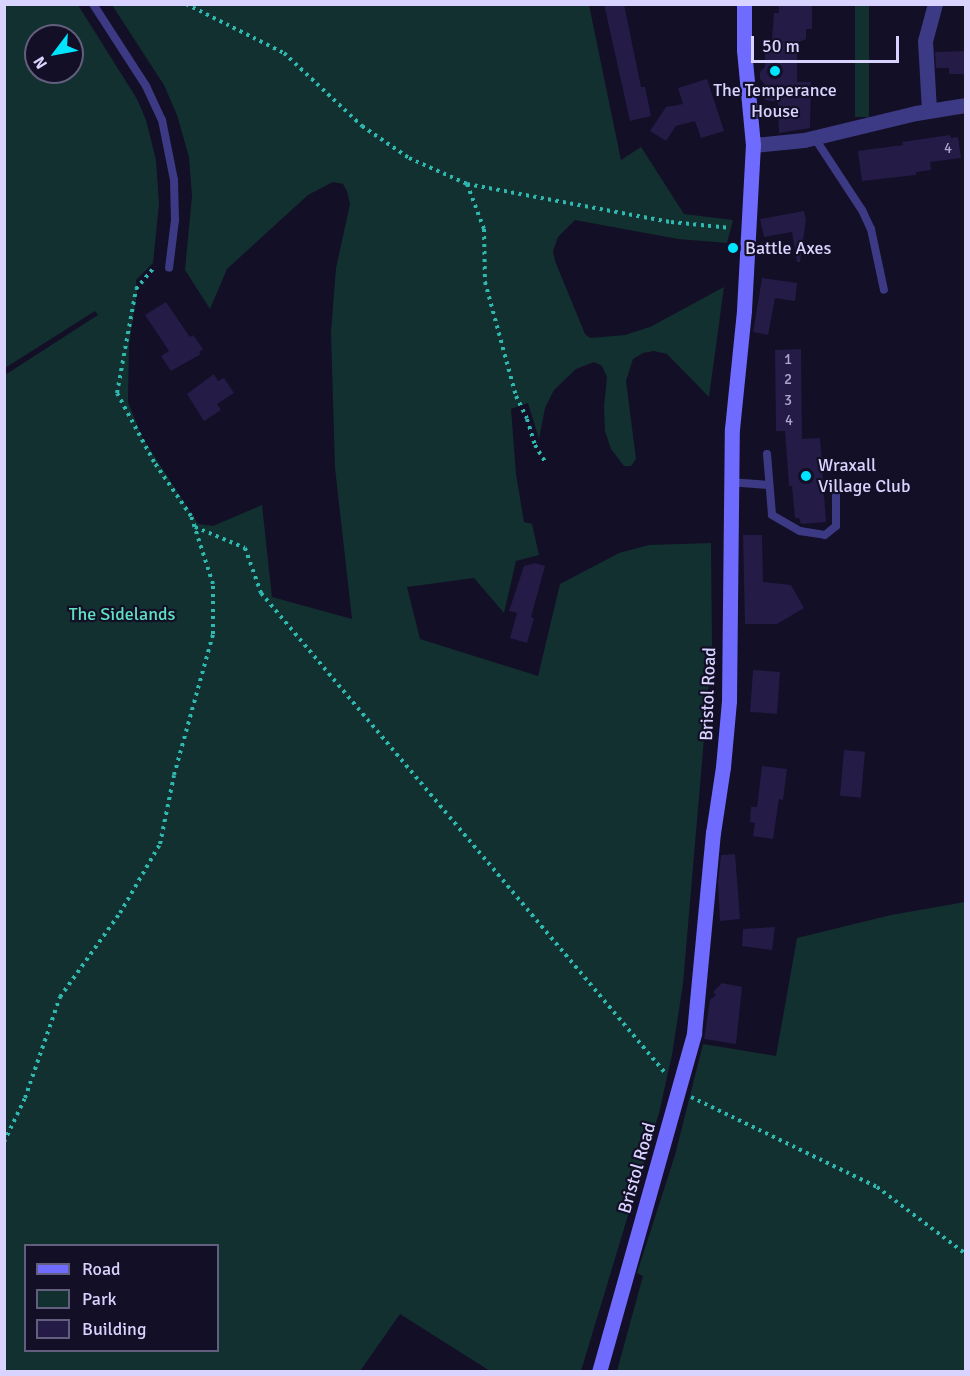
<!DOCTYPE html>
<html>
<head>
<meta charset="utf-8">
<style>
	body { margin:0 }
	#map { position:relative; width:970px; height:1376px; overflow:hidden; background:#130f26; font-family:Signika,sans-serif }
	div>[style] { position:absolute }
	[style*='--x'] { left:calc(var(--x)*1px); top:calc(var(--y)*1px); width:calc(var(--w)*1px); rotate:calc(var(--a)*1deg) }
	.green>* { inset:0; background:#12302f; transform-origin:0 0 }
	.building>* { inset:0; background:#241b47; transform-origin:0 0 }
	.path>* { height:4px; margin-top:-2px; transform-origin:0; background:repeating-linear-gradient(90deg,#2fb8b0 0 3px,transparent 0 7.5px) }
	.lane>* { height:8px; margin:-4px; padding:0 4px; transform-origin:4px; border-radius:4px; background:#3d3a85 }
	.street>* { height:15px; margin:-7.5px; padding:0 7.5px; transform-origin:7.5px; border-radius:7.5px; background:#3d3a85 }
	.secondary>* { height:15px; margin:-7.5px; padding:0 7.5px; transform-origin:7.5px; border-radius:7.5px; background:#6f6bff }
	.dots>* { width:16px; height:16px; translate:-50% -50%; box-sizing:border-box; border:3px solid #130f26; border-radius:50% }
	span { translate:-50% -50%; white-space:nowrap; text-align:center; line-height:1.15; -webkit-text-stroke:4.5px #130f26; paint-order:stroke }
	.number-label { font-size:15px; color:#aca6d1 }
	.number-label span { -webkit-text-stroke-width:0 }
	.poi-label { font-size:18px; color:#d9d4ff }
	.left { translate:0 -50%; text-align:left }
	.park-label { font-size:18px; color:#5fe0c0 }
	.street-label { font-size:18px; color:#d9d4ff }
	.frame { position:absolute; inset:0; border:6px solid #d9d4ff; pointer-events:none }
	.legend { position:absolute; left:24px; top:1244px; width:195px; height:108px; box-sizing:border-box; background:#130f26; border:2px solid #625e7d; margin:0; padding:8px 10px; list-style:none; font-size:18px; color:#d9d4ff }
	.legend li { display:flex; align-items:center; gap:12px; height:30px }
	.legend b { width:30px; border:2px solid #625e7d }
	.north { position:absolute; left:24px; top:24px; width:60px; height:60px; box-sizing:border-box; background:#130f26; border:2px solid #625e7d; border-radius:50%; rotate:238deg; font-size:16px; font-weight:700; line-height:24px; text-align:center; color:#d9d4ff }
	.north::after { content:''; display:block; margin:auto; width:21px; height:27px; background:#00e5ff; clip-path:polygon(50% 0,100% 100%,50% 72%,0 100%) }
	.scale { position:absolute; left:751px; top:36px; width:148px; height:27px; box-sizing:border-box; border:3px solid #d9d4ff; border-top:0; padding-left:8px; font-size:18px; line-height:21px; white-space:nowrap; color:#d9d4ff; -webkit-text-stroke:4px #130f26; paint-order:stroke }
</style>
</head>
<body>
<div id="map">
	<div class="green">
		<div style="clip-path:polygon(evenodd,5px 4px,78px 5px,137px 99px,146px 120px,156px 160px,159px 204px,153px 263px,136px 280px,137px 293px,129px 344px,128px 402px,142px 437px,198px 524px,213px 526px,262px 505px,272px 597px,352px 619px,335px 468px,331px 332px,336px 268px,350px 204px,347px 191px,343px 184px,333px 182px,308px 195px,227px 269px,210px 309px,185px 270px,192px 196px,189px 157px,177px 115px,164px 85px,112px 5px,589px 5px,621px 160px,641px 147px,684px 214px,733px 220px,727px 243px,678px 239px,575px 220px,558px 237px,553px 251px,555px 261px,585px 334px,590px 338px,625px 335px,650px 327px,724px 287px,709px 397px,667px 354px,654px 351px,643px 353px,633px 359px,626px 381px,636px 459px,631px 466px,624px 466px,611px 449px,605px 431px,604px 407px,607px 377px,602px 366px,594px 362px,576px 369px,554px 390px,545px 408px,539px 439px,528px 403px,511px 409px,516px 474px,524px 522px,532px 524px,539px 555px,516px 561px,504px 613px,474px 578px,407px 587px,420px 639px,538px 676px,560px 584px,619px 553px,649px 545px,711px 543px,712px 645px,683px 984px,672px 1055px,659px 1113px,581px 1371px,490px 1371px,400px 1314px,360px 1371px,5px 1371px,5px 375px,98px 315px,95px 311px,5px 368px,5px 4px,36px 36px,72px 36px,72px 72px,36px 72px,36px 36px,5px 4px,26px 1246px,218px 1246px,218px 1350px,26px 1350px,26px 1246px)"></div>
		<div style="left:855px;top:5px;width:14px;height:112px"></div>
		<div style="clip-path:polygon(965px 902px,965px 1371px,617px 1371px,643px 1276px,637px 1273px,675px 1155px,703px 1044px,776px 1056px,797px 938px,891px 915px)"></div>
	</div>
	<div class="building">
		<div style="clip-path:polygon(604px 4px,624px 4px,641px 87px,645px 87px,651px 116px,630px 121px)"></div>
		<div style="clip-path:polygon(779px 4px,812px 4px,812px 29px,806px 29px,806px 39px,797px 43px,797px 82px,811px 82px,810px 128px,779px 133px,778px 102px,765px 100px,765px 85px,760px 79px,760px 72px,765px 67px,765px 52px,771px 52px,774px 13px,779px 13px)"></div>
		<div style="clip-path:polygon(966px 51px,966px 74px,949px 74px,949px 68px,936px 68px,935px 52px)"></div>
		<div style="clip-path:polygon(707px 79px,724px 131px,701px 138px,695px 121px,676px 126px,666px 141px,650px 131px,666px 107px,683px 104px,678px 88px)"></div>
		<div style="clip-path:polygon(950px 135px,951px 138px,958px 137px,961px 158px,930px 162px,931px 170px,916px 172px,916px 175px,862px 181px,858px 151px,903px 145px,902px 142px)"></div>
		<div style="clip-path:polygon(804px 211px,806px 220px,800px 262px,797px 262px,792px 232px,764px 237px,760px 219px)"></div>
		<div style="clip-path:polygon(762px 278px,797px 283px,795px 301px,775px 298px,768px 335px,753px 332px)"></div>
		<div style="clip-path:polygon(166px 302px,190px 337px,193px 335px,203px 349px,199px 352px,201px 354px,171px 371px,161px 356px,169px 351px,145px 315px)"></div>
		<div style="clip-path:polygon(801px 349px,802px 439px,820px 438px,826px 522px,801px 524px,799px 518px,795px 518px,792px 486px,789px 486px,785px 431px,776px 431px,775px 350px)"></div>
		<div style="clip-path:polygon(214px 374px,218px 381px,224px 378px,234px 393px,217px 404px,221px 410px,204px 421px,187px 394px)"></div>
		<div style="clip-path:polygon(743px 535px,762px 535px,763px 582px,791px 585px,804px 608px,777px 624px,745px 624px)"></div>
		<div style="clip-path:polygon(535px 563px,545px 566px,531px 617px,525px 615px,534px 618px,527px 643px,510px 638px,517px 613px,509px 611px,524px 566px)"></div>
		<div style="left:753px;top:670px;width:27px;height:42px;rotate:4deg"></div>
		<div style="left:844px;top:750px;width:21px;height:46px;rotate:5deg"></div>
		<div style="clip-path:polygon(762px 766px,787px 769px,783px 800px,779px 799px,773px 839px,753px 836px,755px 823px,750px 822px,751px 807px,757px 807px)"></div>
		<div style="clip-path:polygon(735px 854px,740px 919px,720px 921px,718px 883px,721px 855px)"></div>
		<div style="clip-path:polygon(775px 927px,772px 950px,742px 946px,743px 929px)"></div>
		<div style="clip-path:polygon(722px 983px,742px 987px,736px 1044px,704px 1039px,710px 1000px,716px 995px,713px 992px)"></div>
	</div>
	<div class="path">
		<div style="--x:186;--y:4;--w:110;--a:26.6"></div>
		<div style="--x:284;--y:53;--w:107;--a:43.1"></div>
		<div style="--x:362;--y:126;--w:57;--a:34.2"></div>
		<div style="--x:409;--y:158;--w:64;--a:24.1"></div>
		<div style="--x:467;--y:184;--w:208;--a:10.6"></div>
		<div style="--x:671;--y:222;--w:60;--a:5.7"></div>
		<div style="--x:467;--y:184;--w:48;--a:69.3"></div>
		<div style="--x:484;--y:229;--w:53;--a:88.9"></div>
		<div style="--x:485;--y:282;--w:118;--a:74.8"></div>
		<div style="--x:516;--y:396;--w:25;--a:64"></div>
		<div style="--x:527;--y:419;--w:27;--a:73"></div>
		<div style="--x:535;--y:445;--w:21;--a:59"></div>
		<div style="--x:195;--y:527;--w:54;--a:22.8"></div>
		<div style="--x:245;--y:548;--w:48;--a:70.4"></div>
		<div style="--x:261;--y:593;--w:629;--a:49.9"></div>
		<div style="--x:691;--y:1097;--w:207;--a:25.8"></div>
		<div style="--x:877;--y:1187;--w:111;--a:37"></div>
		<div style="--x:4;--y:1142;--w:49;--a:-64.5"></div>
		<div style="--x:25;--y:1098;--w:107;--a:-70.9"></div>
		<div style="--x:60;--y:997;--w:103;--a:-54.5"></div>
		<div style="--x:120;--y:913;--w:80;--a:-59.9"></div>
		<div style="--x:160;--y:844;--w:70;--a:-78.5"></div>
		<div style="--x:174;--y:775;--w:146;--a:-74.5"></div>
		<div style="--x:213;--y:634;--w:50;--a:-90"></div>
		<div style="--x:213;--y:584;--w:71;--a:-107.9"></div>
		<div style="--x:191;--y:516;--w:65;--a:-124.4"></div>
		<div style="--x:154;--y:462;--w:78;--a:-118.2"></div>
		<div style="--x:117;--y:393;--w:106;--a:-79.6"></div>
		<div style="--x:136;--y:289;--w:30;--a:-50"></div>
	</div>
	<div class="lane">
		<div style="--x:93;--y:4;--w:98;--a:57.1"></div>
		<div style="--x:146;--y:86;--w:38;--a:65"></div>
		<div style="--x:162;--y:120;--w:61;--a:78.7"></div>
		<div style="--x:174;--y:180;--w:40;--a:88.6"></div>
		<div style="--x:175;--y:220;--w:48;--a:97.1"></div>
		<div style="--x:814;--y:137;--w:87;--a:56.7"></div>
		<div style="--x:862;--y:210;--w:21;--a:65"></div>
		<div style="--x:871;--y:229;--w:62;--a:78"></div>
		<div style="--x:767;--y:454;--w:61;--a:85.3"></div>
		<div style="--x:772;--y:515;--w:32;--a:30"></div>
		<div style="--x:800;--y:531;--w:25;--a:9"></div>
		<div style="--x:825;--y:535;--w:14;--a:-39"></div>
		<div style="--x:836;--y:526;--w:40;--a:-90"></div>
		<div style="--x:729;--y:482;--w:40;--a:4.3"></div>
	</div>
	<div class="street">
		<div style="--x:929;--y:110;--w:69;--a:-93.3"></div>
		<div style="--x:925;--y:41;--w:38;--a:-75"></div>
		<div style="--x:753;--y:145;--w:51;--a:-5.6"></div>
		<div style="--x:804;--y:140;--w:115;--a:-13.6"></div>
		<div style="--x:916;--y:113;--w:51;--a:-9.1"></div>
	</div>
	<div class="secondary">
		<div style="--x:599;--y:1372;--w:352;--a:-74.3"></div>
		<div style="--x:694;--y:1033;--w:201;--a:-84.6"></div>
		<div style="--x:713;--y:833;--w:67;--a:-81.4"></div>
		<div style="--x:723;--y:767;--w:66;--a:-84.8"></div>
		<div style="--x:729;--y:701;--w:272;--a:-89.4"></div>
		<div style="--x:732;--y:429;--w:120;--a:-84.2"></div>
		<div style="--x:744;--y:310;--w:165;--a:-86.9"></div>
		<div style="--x:753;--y:145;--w:95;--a:-95.4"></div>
		<div style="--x:744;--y:50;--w:46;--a:-90"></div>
	</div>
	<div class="dots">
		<div style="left:775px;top:71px;background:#00e5ff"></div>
		<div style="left:733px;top:248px;background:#00e5ff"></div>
		<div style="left:806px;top:476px;background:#00e5ff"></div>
	</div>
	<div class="number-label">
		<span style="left:948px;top:149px">4</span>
		<span style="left:788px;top:360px">1</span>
		<span style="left:788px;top:380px">2</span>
		<span style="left:788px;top:401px">3</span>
		<span style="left:789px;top:421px">4</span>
	</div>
	<div class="poi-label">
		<span style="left:775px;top:101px">The Temperance<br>House</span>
		<span class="left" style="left:745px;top:248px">Battle Axes</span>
		<span class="left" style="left:818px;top:476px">Wraxall<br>Village Club</span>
	</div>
	<div class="park-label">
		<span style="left:122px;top:614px">The Sidelands</span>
	</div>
	<div class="street-label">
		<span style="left:708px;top:694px;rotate:-88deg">Bristol Road</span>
		<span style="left:637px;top:1168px;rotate:-74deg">Bristol Road</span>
	</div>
	<div class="frame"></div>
	<ul class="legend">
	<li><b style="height:8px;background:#6f6bff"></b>Road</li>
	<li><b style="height:16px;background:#12302f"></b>Park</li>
	<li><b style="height:16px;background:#241b47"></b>Building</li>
	</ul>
	<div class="north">N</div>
	<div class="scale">50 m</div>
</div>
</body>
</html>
